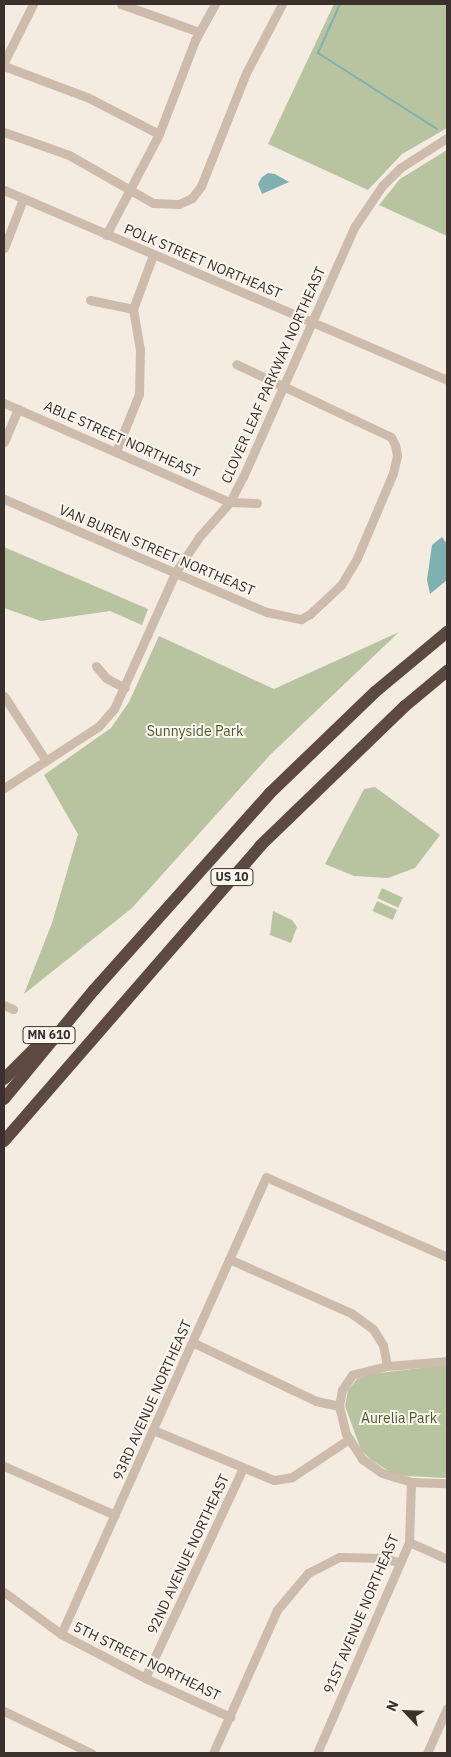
<!DOCTYPE html>
<html>
<head>
<meta charset="utf-8">
<style>
	body { margin:0 }
	#map { position:relative; width:451px; height:1757px; overflow:hidden; background:#f4ebe1; font-family:"IBM Plex Sans",sans-serif }
	div>[style] { position:absolute }
	[style*='--x'] { left:calc(var(--x)*1px); top:calc(var(--y)*1px); width:calc(var(--w)*1px); rotate:calc(var(--a)*1deg) }
	.green>* { inset:0; background:#b8c4a0; transform-origin:0 0 }
	.water>* { inset:0; background:#7fb0b2 }
	.stream>* { height:2px; margin:-1px; padding:0 1px; transform-origin:1px; border-radius:1px; background:#7fb0b2 }
	.minor>* { height:9px; margin:-4.5px; padding:0 4.5px; transform-origin:4.5px; border-radius:4.5px; background:#cdbbac }
	.highway>* { height:12px; margin:-6px; padding:0 6px; transform-origin:6px; border-radius:6px; background:#5c4a42 }
	span { translate:-50% -50%; white-space:nowrap; text-align:center; line-height:1.15; -webkit-text-stroke:4px #fbf5ee; paint-order:stroke }
	.shield-label span { padding:1px 4px; background:#fbf5ee; border:1px solid; border-radius:4px; -webkit-text-stroke-width:0 }
	.shield-label { font-size:12px; color:#3b302b; font-weight:700 }
	.street-label { font-size:14px; color:#3b302b }
	.park-label { font-size:14px; color:#4a5a2e }
	.frame { position:absolute; inset:0; border:5px solid #3b302b; pointer-events:none }
	.north { position:absolute; left:381px; top:1687px; width:50px; height:50px; -webkit-text-stroke:4px #fbf5ee; paint-order:stroke; rotate:294deg; font-size:14px; font-weight:700; line-height:20px; text-align:center; color:#3b302b }
	.north::after { content:''; display:block; margin:auto; width:18px; height:22px; background:#3b302b; clip-path:polygon(50% 0,100% 100%,50% 72%,0 100%) }
</style>
</head>
<body>
<div id="map">
	<div class="green">
		<div style="clip-path:polygon(334px 4px,447px 4px,447px 128px,402px 154px,368px 190px,268px 144px)"></div>
		<div style="clip-path:polygon(447px 150px,447px 236px,379px 205px,400px 179px)"></div>
		<div style="clip-path:polygon(4px 547px,148px 609px,142px 625px,110px 611px,41px 621px,4px 608px)"></div>
		<div style="clip-path:polygon(399px 632px,270px 755px,132px 908px,24px 994px,52px 923px,78px 834px,44px 775px,111px 728px,129px 702px,159px 636px,274px 689px)"></div>
		<div style="clip-path:polygon(375px 787px,440px 835px,415px 868px,388px 878px,354px 876px,325px 864px,364px 789px)"></div>
		<div style="left:382px;top:888px;width:23px;height:11px;rotate:25deg"></div>
		<div style="left:377px;top:901px;width:22px;height:11px;rotate:24deg"></div>
		<div style="clip-path:polygon(273px 911px,292px 920px,297px 927px,291px 943px,270px 935px)"></div>
		<div style="clip-path:polygon(447px 1365px,447px 1478px,406px 1476px,392px 1473px,371px 1460px,361px 1450px,345px 1406px,348px 1390px,357px 1379px,370px 1374px)"></div>
	</div>
	<div class="water">
		<div style="clip-path:polygon(268px 173px,275px 174px,289px 182px,262px 194px,258px 184px,262px 177px)"></div>
		<div style="clip-path:polygon(442px 537px,447px 544px,447px 580px,430px 594px,427px 580px,432px 545px)"></div>
	</div>
	<div class="stream">
		<div style="--x:340;--y:4;--w:54;--a:114.2"></div>
		<div style="--x:318;--y:53;--w:141;--a:32.6"></div>
	</div>
	<div class="minor">
		<div style="--x:121;--y:4;--w:83;--a:19.7"></div>
		<div style="--x:4;--y:62;--w:65;--a:-63.4"></div>
		<div style="--x:4;--y:66;--w:89;--a:20.5"></div>
		<div style="--x:87;--y:97;--w:81;--a:27.2"></div>
		<div style="--x:4;--y:132;--w:69;--a:19.5"></div>
		<div style="--x:69;--y:155;--w:97;--a:29.7"></div>
		<div style="--x:153;--y:203;--w:26;--a:2"></div>
		<div style="--x:179;--y:204;--w:14;--a:-25"></div>
		<div style="--x:192;--y:198;--w:15;--a:-53"></div>
		<div style="--x:201;--y:186;--w:122;--a:-68.3"></div>
		<div style="--x:246;--y:73;--w:78;--a:-62.4"></div>
		<div style="--x:4;--y:190;--w:482;--a:23.2"></div>
		<div style="--x:106;--y:235;--w:114;--a:-62.3"></div>
		<div style="--x:159;--y:134;--w:101;--a:-69"></div>
		<div style="--x:195;--y:40;--w:41;--a:-60.9"></div>
		<div style="--x:4;--y:248;--w:53;--a:-68.8"></div>
		<div style="--x:90;--y:300;--w:44;--a:11.8"></div>
		<div style="--x:4;--y:403;--w:247;--a:23.7"></div>
		<div style="--x:230;--y:502;--w:27;--a:2"></div>
		<div style="--x:4;--y:442;--w:36;--a:-67"></div>
		<div style="--x:116;--y:451;--w:61;--a:-68"></div>
		<div style="--x:139;--y:394;--w:44;--a:-88.7"></div>
		<div style="--x:140;--y:350;--w:42;--a:-99.7"></div>
		<div style="--x:133;--y:309;--w:58;--a:-69.7"></div>
		<div style="--x:4;--y:499;--w:286;--a:23.3"></div>
		<div style="--x:267;--y:612;--w:35;--a:12"></div>
		<div style="--x:301;--y:619;--w:10;--a:-29"></div>
		<div style="--x:310;--y:614;--w:42;--a:-43.1"></div>
		<div style="--x:341;--y:585;--w:31;--a:-59"></div>
		<div style="--x:357;--y:558;--w:92;--a:-67"></div>
		<div style="--x:393;--y:473;--w:18;--a:-77"></div>
		<div style="--x:397;--y:455;--w:10;--a:-101"></div>
		<div style="--x:395;--y:445;--w:9;--a:-117"></div>
		<div style="--x:391;--y:437;--w:171;--a:-154.8"></div>
		<div style="--x:96;--y:666;--w:16;--a:50"></div>
		<div style="--x:106;--y:678;--w:21;--a:28"></div>
		<div style="--x:4;--y:696;--w:77;--a:57.1"></div>
		<div style="--x:4;--y:788;--w:113;--a:-33.1"></div>
		<div style="--x:99;--y:726;--w:23;--a:-49"></div>
		<div style="--x:114;--y:709;--w:149;--a:-65.8"></div>
		<div style="--x:175;--y:573;--w:43;--a:-56.3"></div>
		<div style="--x:199;--y:537;--w:47;--a:-48.5"></div>
		<div style="--x:230;--y:502;--w:28;--a:-63"></div>
		<div style="--x:243;--y:477;--w:275;--a:-66"></div>
		<div style="--x:355;--y:226;--w:48;--a:-56"></div>
		<div style="--x:382;--y:186;--w:25;--a:-45"></div>
		<div style="--x:400;--y:168;--w:56;--a:-32.6"></div>
		<div style="--x:4;--y:1005;--w:10;--a:24"></div>
		<div style="--x:229;--y:1259;--w:133;--a:23.9"></div>
		<div style="--x:351;--y:1313;--w:27;--a:36"></div>
		<div style="--x:373;--y:1329;--w:19;--a:58"></div>
		<div style="--x:383;--y:1345;--w:21;--a:79"></div>
		<div style="--x:194;--y:1343;--w:135;--a:25.4"></div>
		<div style="--x:316;--y:1401;--w:24;--a:12"></div>
		<div style="--x:447;--y:1361;--w:60;--a:175.2"></div>
		<div style="--x:387;--y:1366;--w:36;--a:166"></div>
		<div style="--x:352;--y:1375;--w:18;--a:124"></div>
		<div style="--x:342;--y:1390;--w:16;--a:101"></div>
		<div style="--x:339;--y:1406;--w:29;--a:76"></div>
		<div style="--x:346;--y:1434;--w:30;--a:57"></div>
		<div style="--x:362;--y:1459;--w:24;--a:35"></div>
		<div style="--x:382;--y:1473;--w:30;--a:17"></div>
		<div style="--x:411;--y:1482;--w:36;--a:2"></div>
		<div style="--x:153;--y:1430;--w:131;--a:22.5"></div>
		<div style="--x:274;--y:1480;--w:18;--a:-9"></div>
		<div style="--x:292;--y:1477;--w:69;--a:-33.7"></div>
		<div style="--x:4;--y:1466;--w:121;--a:23.8"></div>
		<div style="--x:409;--y:1542;--w:42;--a:24.1"></div>
		<div style="--x:4;--y:1592;--w:71;--a:36.4"></div>
		<div style="--x:61;--y:1634;--w:95;--a:27.6"></div>
		<div style="--x:145;--y:1678;--w:94;--a:24.6"></div>
		<div style="--x:61;--y:1634;--w:501;--a:-65.84"></div>
		<div style="--x:266;--y:1177;--w:198;--a:23.8"></div>
		<div style="--x:145;--y:1678;--w:232;--a:-65"></div>
		<div style="--x:4;--y:1711;--w:97;--a:25.8"></div>
		<div style="--x:213;--y:1753;--w:157;--a:-65.9"></div>
		<div style="--x:277;--y:1610;--w:48;--a:-50"></div>
		<div style="--x:308;--y:1573;--w:35;--a:-27"></div>
		<div style="--x:339;--y:1557;--w:46;--a:1.2"></div>
		<div style="--x:385;--y:1558;--w:16;--a:18"></div>
		<div style="--x:317;--y:1753;--w:230;--a:-66.4"></div>
		<div style="--x:409;--y:1542;--w:60;--a:-88.1"></div>
		<div style="--x:427;--y:1753;--w:49;--a:-66"></div>
	</div>
	<div class="highway">
		<div style="--x:4;--y:1079;--w:64;--a:-45"></div>
		<div style="--x:4;--y:1099;--w:141;--a:-50.5"></div>
		<div style="--x:94;--y:990;--w:263;--a:-48.2"></div>
		<div style="--x:269;--y:794;--w:147;--a:-43.9"></div>
		<div style="--x:375;--y:692;--w:94;--a:-39.8"></div>
		<div style="--x:4;--y:1141;--w:391;--a:-49"></div>
		<div style="--x:260;--y:846;--w:202;--a:-44"></div>
		<div style="--x:405;--y:706;--w:55;--a:-39.8"></div>
	</div>
	<div class="shield-label">
		<span style="left:232px;top:877px">US 10</span>
		<span style="left:49px;top:1035px">MN 610</span>
	</div>
	<div class="street-label">
		<span style="left:203px;top:261px;rotate:23deg">POLK STREET NORTHEAST</span>
		<span style="left:273px;top:375px;rotate:-66deg">CLOVER LEAF PARKWAY NORTHEAST</span>
		<span style="left:122px;top:439px;rotate:24deg">ABLE STREET NORTHEAST</span>
		<span style="left:157px;top:550px;rotate:23deg">VAN BUREN STREET NORTHEAST</span>
		<span style="left:152px;top:1400px;rotate:-66deg">93RD AVENUE NORTHEAST</span>
		<span style="left:188px;top:1554px;rotate:-65deg">92ND AVENUE NORTHEAST</span>
		<span style="left:361px;top:1614px;rotate:-67deg">91ST AVENUE NORTHEAST</span>
		<span style="left:147px;top:1661px;rotate:26deg">5TH STREET NORTHEAST</span>
	</div>
	<div class="park-label">
		<span style="left:195px;top:731px">Sunnyside Park</span>
		<span style="left:399px;top:1418px">Aurelia Park</span>
	</div>
	<div class="frame"></div>
	<div class="north">N</div>
</div>
</body>
</html>
